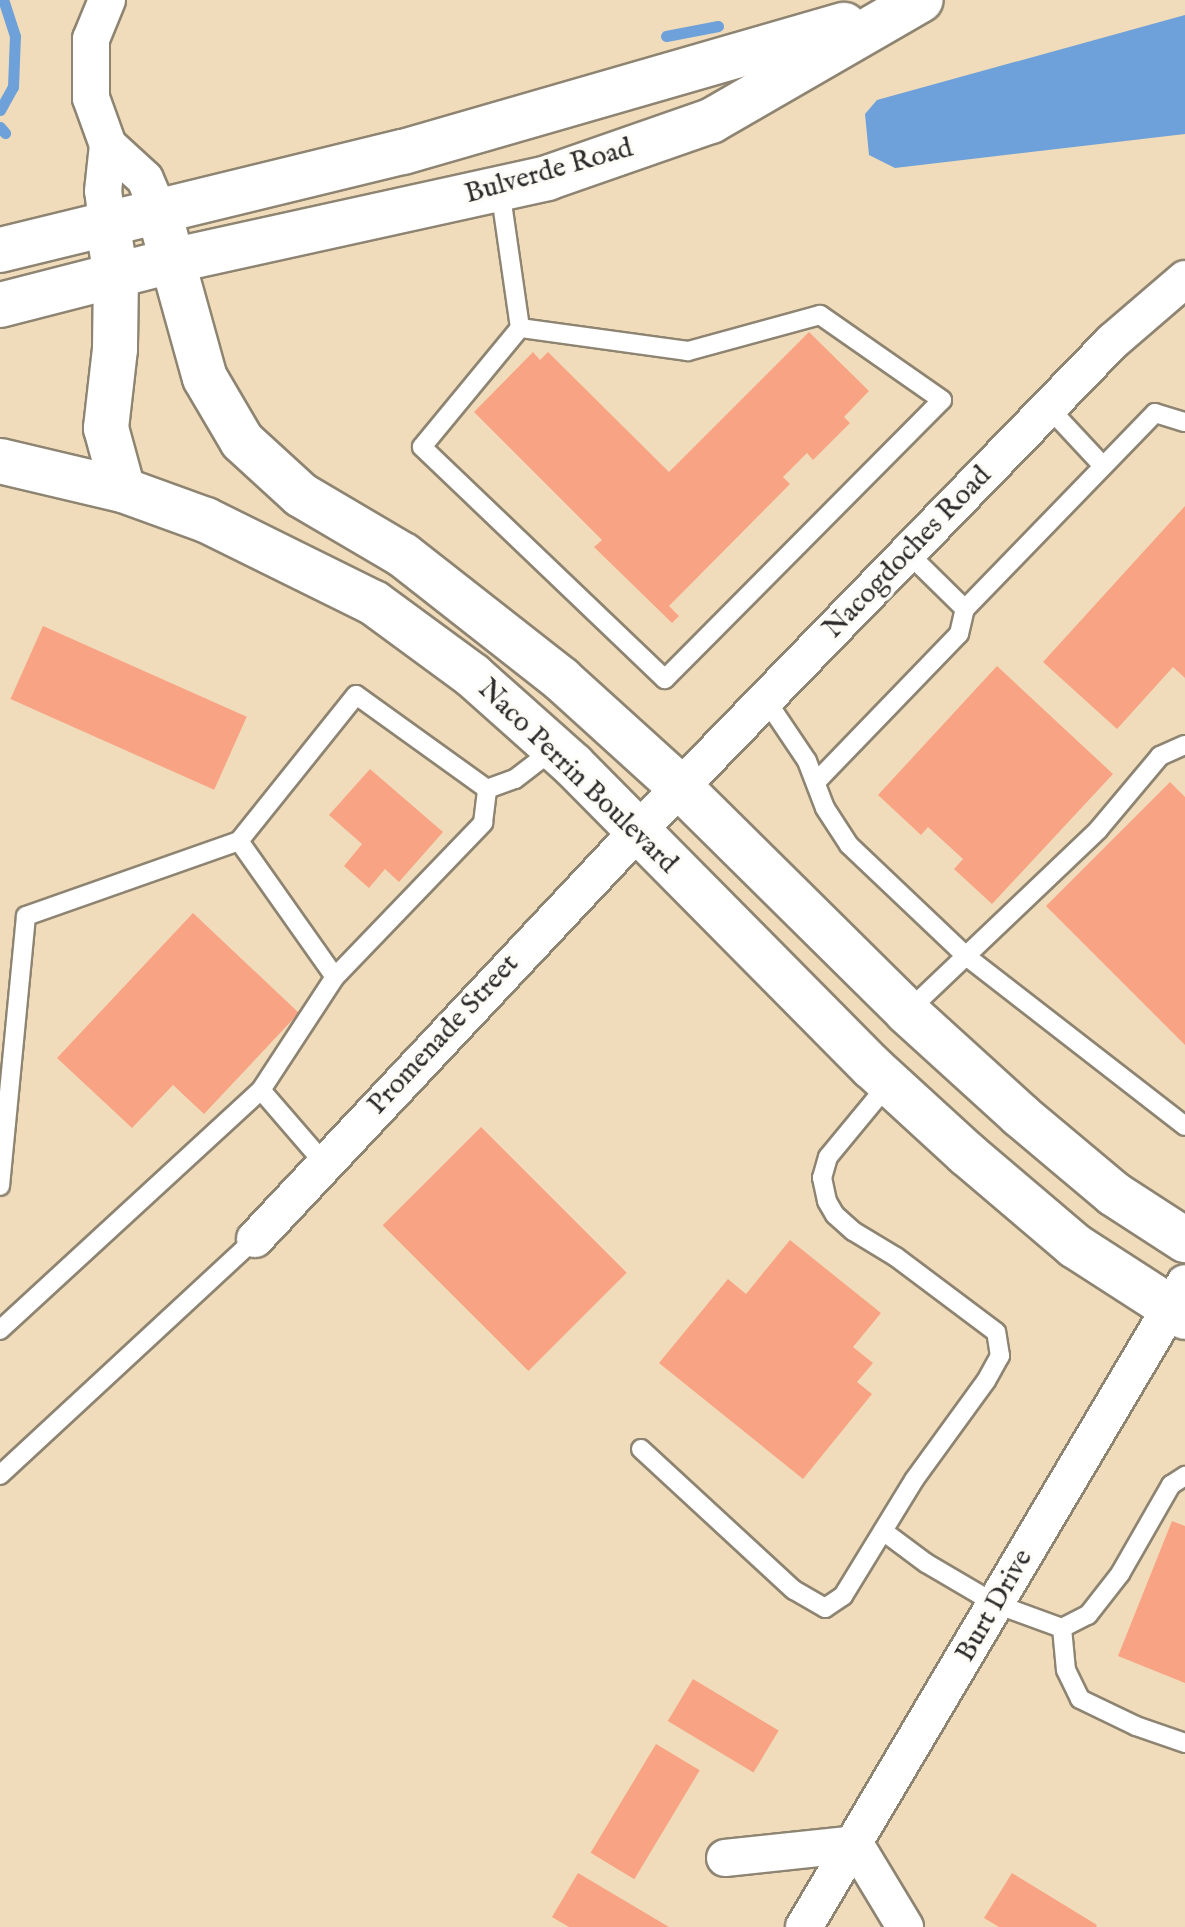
<!DOCTYPE html>
<html>
<head>
<meta charset="utf-8">
<style>
	body { margin:0 }
	#map { position:relative; width:1185px; height:1927px; overflow:hidden; background:#f0dcba; font-family:"IM FELL English",serif }
	div>[style] { position:absolute }
	[style*='--x'] { left:calc(var(--x)*1px); top:calc(var(--y)*1px); width:calc(var(--w)*1px); rotate:calc(var(--a)*1deg) }
	.water>* { inset:0; background:#6ea0d9 }
	.stream>* { height:11px; margin:-5.5px; padding:0 5.5px; transform-origin:5.5px; border-radius:5.5px; background:#6ea0d9 }
	.building>* { inset:0; background:#f8a484; transform-origin:0 0 }
	.roads { filter:drop-shadow(2px 0 #8e8472) drop-shadow(-2px 0 #8e8472) drop-shadow(0 2px #8e8472) drop-shadow(0 -2px #8e8472) }
	.lane>* { height:18px; margin:-9px; padding:0 9px; transform-origin:9px; border-radius:9px; background:#fff }
	.street>* { height:36px; margin:-18px; padding:0 18px; transform-origin:18px; border-radius:18px; background:#fff }
	.secondary>* { height:44px; margin:-22px; padding:0 22px; transform-origin:22px; border-radius:22px; background:#fff }
	span { translate:-50% -50%; white-space:nowrap; text-align:center; line-height:1.15; -webkit-text-stroke:7px #fdfcf7; paint-order:stroke }
	.street-label { font-size:28px; color:#2b2b2b }
</style>
</head>
<body>
<div id="map">
	<div class="water">
		<div style="clip-path:polygon(1185px 15px,1185px 134px,895px 168px,869px 155px,865px 114px,877px 100px)"></div>
	</div>
	<div class="stream">
		<div style="--x:666;--y:36;--w:53;--a:-10.9"></div>
		<div style="--x:0;--y:110;--w:26;--a:-61"></div>
		<div style="--x:13;--y:87;--w:51;--a:-87.8"></div>
		<div style="--x:15;--y:36;--w:38;--a:-108"></div>
		<div style="--x:0;--y:127;--w:8;--a:50"></div>
	</div>
	<div class="building">
		<div style="clip-path:polygon(809px 332px,869px 391px,844px 417px,850px 423px,813px 460px,807px 453px,783px 477px,790px 484px,669px 606px,679px 616px,672px 623px,594px 547px,602px 540px,474px 412px,533px 352px,540px 360px,548px 352px,669px 472px)"></div>
		<div style="clip-path:polygon(1185px 506px,1185px 678px,1173px 667px,1117px 729px,1043px 662px)"></div>
		<div style="left:43px;top:626px;width:223px;height:80px;rotate:24deg"></div>
		<div style="clip-path:polygon(997px 666px,1113px 774px,992px 904px,954px 869px,963px 859px,928px 827px,921px 835px,878px 795px)"></div>
		<div style="clip-path:polygon(370px 769px,443px 832px,399px 882px,385px 869px,369px 888px,344px 866px,362px 844px,329px 815px)"></div>
		<div style="clip-path:polygon(1170px 782px,1185px 797px,1185px 1045px,1046px 906px)"></div>
		<div style="clip-path:polygon(193px 913px,299px 1013px,204px 1114px,173px 1085px,132px 1128px,57px 1058px)"></div>
		<div style="left:481px;top:1127px;width:206px;height:139px;rotate:45deg"></div>
		<div style="clip-path:polygon(790px 1240px,881px 1313px,853px 1347px,873px 1363px,857px 1382px,872px 1394px,803px 1479px,659px 1363px,728px 1279px,746px 1294px)"></div>
		<div style="clip-path:polygon(1172px 1521px,1185px 1526px,1185px 1683px,1118px 1656px)"></div>
		<div style="left:693px;top:1679px;width:100px;height:49px;rotate:31deg"></div>
		<div style="left:656px;top:1744px;width:51px;height:127px;rotate:31deg"></div>
		<div style="clip-path:polygon(578px 1873px,669px 1927px,569px 1927px,552px 1917px)"></div>
		<div style="clip-path:polygon(1012px 1873px,1097px 1925px,1096px 1927px,999px 1927px,984px 1918px)"></div>
	</div>
	<div class="roads">
		<div class="lane">
			<div style="--x:500;--y:189;--w:140;--a:81.8"></div>
			<div style="--x:520;--y:328;--w:154;--a:129.5"></div>
			<div style="--x:422;--y:447;--w:336;--a:43.7"></div>
			<div style="--x:665;--y:679;--w:393;--a:-45.2"></div>
			<div style="--x:942;--y:400;--w:149;--a:-145.1"></div>
			<div style="--x:820;--y:315;--w:137;--a:164.7"></div>
			<div style="--x:688;--y:351;--w:170;--a:-172.2"></div>
			<div style="--x:1049;--y:408;--w:79;--a:47"></div>
			<div style="--x:908;--y:553;--w:80;--a:44.5"></div>
			<div style="--x:766;--y:700;--w:73;--a:56.1"></div>
			<div style="--x:807;--y:761;--w:50;--a:69"></div>
			<div style="--x:825;--y:808;--w:44;--a:57"></div>
			<div style="--x:849;--y:845;--w:161;--a:43.5"></div>
			<div style="--x:966;--y:956;--w:277;--a:37.8"></div>
			<div style="--x:816;--y:782;--w:206;--a:-46"></div>
			<div style="--x:959;--y:634;--w:26;--a:-77"></div>
			<div style="--x:965;--y:609;--w:273;--a:-45.9"></div>
			<div style="--x:1155;--y:413;--w:31;--a:17"></div>
			<div style="--x:487;--y:789;--w:30;--a:-20"></div>
			<div style="--x:515;--y:779;--w:49;--a:-37.6"></div>
			<div style="--x:907;--y:1012;--w:264;--a:-43.6"></div>
			<div style="--x:1098;--y:830;--w:97;--a:-50"></div>
			<div style="--x:1160;--y:756;--w:27;--a:-24"></div>
			<div style="--x:324;--y:1163;--w:96;--a:-130.8"></div>
			<div style="--x:261;--y:1090;--w:135;--a:-56.8"></div>
			<div style="--x:335;--y:977;--w:214;--a:-46.1"></div>
			<div style="--x:483;--y:823;--w:34;--a:-83"></div>
			<div style="--x:487;--y:789;--w:161;--a:-144.3"></div>
			<div style="--x:356;--y:695;--w:187;--a:128.7"></div>
			<div style="--x:239;--y:841;--w:166;--a:54.8"></div>
			<div style="--x:0;--y:1186;--w:271;--a:-84.5"></div>
			<div style="--x:26;--y:916;--w:226;--a:-19.4"></div>
			<div style="--x:0;--y:1330;--w:355;--a:-42.6"></div>
			<div style="--x:641;--y:1449;--w:208;--a:42.7"></div>
			<div style="--x:794;--y:1590;--w:36;--a:30"></div>
			<div style="--x:825;--y:1608;--w:22;--a:-34"></div>
			<div style="--x:843;--y:1596;--w:136;--a:-58.5"></div>
			<div style="--x:914;--y:1480;--w:122;--a:-54"></div>
			<div style="--x:986;--y:1381;--w:29;--a:-61"></div>
			<div style="--x:1000;--y:1356;--w:24;--a:-99"></div>
			<div style="--x:996;--y:1332;--w:125;--a:-143.1"></div>
			<div style="--x:896;--y:1257;--w:50;--a:-148.8"></div>
			<div style="--x:853;--y:1231;--w:24;--a:-138"></div>
			<div style="--x:835;--y:1215;--w:16;--a:-120"></div>
			<div style="--x:827;--y:1201;--w:24;--a:-102"></div>
			<div style="--x:822;--y:1178;--w:22;--a:-74"></div>
			<div style="--x:828;--y:1157;--w:96;--a:-50.5"></div>
			<div style="--x:0;--y:1475;--w:347;--a:-42.8"></div>
			<div style="--x:883;--y:1531;--w:54;--a:36.7"></div>
			<div style="--x:926;--y:1563;--w:81;--a:30.4"></div>
			<div style="--x:996;--y:1604;--w:70;--a:20"></div>
			<div style="--x:1062;--y:1628;--w:29;--a:-27"></div>
			<div style="--x:1088;--y:1615;--w:52;--a:-52"></div>
			<div style="--x:1120;--y:1574;--w:103;--a:-60.2"></div>
			<div style="--x:1171;--y:1485;--w:17;--a:-33"></div>
			<div style="--x:1062;--y:1628;--w:42;--a:84.6"></div>
			<div style="--x:1066;--y:1670;--w:32;--a:64"></div>
			<div style="--x:1080;--y:1699;--w:62;--a:25.7"></div>
			<div style="--x:1136;--y:1726;--w:52;--a:19.1"></div>
		</div>
		<div class="street">
			<div style="--x:107;--y:0;--w:42;--a:112.3"></div>
			<div style="--x:91;--y:39;--w:59;--a:90"></div>
			<div style="--x:91;--y:98;--w:50;--a:70.1"></div>
			<div style="--x:108;--y:145;--w:50;--a:42.6"></div>
			<div style="--x:145;--y:179;--w:33;--a:67"></div>
			<div style="--x:107;--y:222;--w:31;--a:-97"></div>
			<div style="--x:103;--y:191;--w:46;--a:-83.8"></div>
			<div style="--x:255;--y:1239;--w:557;--a:-46.82"></div>
			<div style="--x:636;--y:833;--w:685;--a:-45.89"></div>
			<div style="--x:1113;--y:341;--w:95;--a:-40.7"></div>
			<div style="--x:725;--y:1858;--w:131;--a:-6.1"></div>
			<div style="--x:855;--y:1844;--w:97;--a:58.9"></div>
			<div style="--x:804;--y:1927;--w:748;--a:-59.39"></div>
		</div>
		<div class="secondary">
			<div style="--x:158;--y:209;--w:175;--a:74.5"></div>
			<div style="--x:205;--y:378;--w:73;--a:59.6"></div>
			<div style="--x:242;--y:441;--w:80;--a:42.5"></div>
			<div style="--x:301;--y:495;--w:118;--a:30.5"></div>
			<div style="--x:403;--y:555;--w:201;--a:38.1"></div>
			<div style="--x:561;--y:679;--w:162;--a:42.2"></div>
			<div style="--x:681;--y:788;--w:318;--a:44.7"></div>
			<div style="--x:907;--y:1012;--w:153;--a:42.3"></div>
			<div style="--x:1020;--y:1115;--w:123;--a:40"></div>
			<div style="--x:1114;--y:1194;--w:85;--a:32.9"></div>
			<div style="--x:107;--y:222;--w:54;--a:80.4"></div>
			<div style="--x:116;--y:275;--w:74;--a:90.8"></div>
			<div style="--x:115;--y:349;--w:80;--a:96.5"></div>
			<div style="--x:106;--y:428;--w:64;--a:74.7"></div>
			<div style="--x:123;--y:490;--w:88;--a:19.9"></div>
			<div style="--x:206;--y:520;--w:187;--a:26.3"></div>
			<div style="--x:374;--y:603;--w:122;--a:36.3"></div>
			<div style="--x:472;--y:675;--w:135;--a:41.7"></div>
			<div style="--x:573;--y:765;--w:425;--a:45.3"></div>
			<div style="--x:872;--y:1067;--w:129;--a:42.5"></div>
			<div style="--x:967;--y:1154;--w:142;--a:40.4"></div>
			<div style="--x:1075;--y:1246;--w:131;--a:32.8"></div>
			<div style="--x:0;--y:250;--w:415;--a:-13.7"></div>
			<div style="--x:403;--y:152;--w:459;--a:-16.1"></div>
			<div style="--x:0;--y:305;--w:177;--a:-14.4"></div>
			<div style="--x:171;--y:261;--w:385;--a:-12.4"></div>
			<div style="--x:547;--y:178;--w:174;--a:-19.2"></div>
			<div style="--x:711;--y:121;--w:242;--a:-30"></div>
			<div style="--x:0;--y:461;--w:126;--a:13.3"></div>
		</div>
	</div>
	<div class="street-label">
		<span style="left:549px;top:172px;rotate:-16deg">Bulverde Road</span>
		<span style="left:908px;top:553px;rotate:-46deg">Nacogdoches Road</span>
		<span style="left:577px;top:777px;rotate:44deg">Naco Perrin Boulevard</span>
		<span style="left:444px;top:1035px;rotate:-47deg">Promenade Street</span>
		<span style="left:995px;top:1606px;rotate:-60deg">Burt Drive</span>
	</div>
</div>
</body>
</html>
